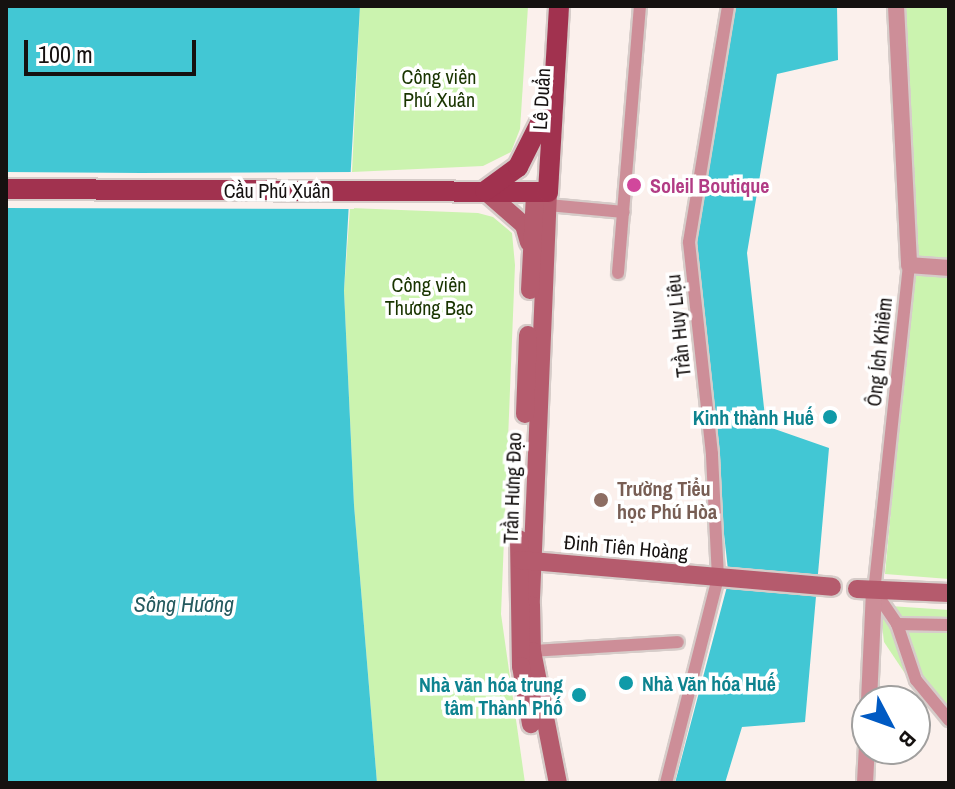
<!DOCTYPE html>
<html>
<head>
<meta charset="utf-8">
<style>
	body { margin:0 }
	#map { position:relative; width:955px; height:789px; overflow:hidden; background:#fbf0ec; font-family:"Archivo Narrow",sans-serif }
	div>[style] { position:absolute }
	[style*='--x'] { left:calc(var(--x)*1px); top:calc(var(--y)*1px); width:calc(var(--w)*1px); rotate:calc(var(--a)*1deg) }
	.green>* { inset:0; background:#cbf3af }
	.water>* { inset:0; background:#42c7d4 }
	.pier>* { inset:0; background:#fbf0ec }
	.roads { filter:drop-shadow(2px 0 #d6ccc9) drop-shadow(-2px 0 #d6ccc9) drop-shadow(0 2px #d6ccc9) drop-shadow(0 -2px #d6ccc9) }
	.minor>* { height:12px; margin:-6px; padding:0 6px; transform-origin:6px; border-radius:6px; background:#cd8e98 }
	.tertiary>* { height:16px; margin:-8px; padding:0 8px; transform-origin:8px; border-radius:8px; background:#cd8e98 }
	.secondary>* { height:18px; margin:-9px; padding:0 9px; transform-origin:9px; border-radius:9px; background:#b55b6d }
	.primary>* { height:20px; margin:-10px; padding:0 10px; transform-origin:10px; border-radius:10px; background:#a1324f }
	.dots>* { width:22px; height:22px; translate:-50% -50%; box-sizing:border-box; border:4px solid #fff; border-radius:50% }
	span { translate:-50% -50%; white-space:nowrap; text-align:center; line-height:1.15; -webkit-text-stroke:7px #fff; paint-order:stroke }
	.park-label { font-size:20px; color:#193400 }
	.street-label { font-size:20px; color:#151110 }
	.hotel-label { font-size:20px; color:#b23c85; font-weight:700 }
	.left { translate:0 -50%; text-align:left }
	.culture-label { font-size:20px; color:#0d838f; font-weight:700 }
	.right { translate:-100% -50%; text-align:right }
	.education-label { font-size:20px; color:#785e54; font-weight:700 }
	.water-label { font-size:22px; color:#245a5f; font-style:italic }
	.frame { position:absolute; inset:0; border:8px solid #151110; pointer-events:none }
	.north { position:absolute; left:851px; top:685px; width:80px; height:80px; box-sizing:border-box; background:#fff; border:2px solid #a1a09f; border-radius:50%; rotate:131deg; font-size:22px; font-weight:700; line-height:32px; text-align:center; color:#151110 }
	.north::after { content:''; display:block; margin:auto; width:28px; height:36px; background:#005ac3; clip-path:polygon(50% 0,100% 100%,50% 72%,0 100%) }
	.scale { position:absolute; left:24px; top:40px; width:172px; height:36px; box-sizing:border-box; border:4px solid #151110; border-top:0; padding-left:10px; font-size:24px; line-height:28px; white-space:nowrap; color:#151110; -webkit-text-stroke:6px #fff; paint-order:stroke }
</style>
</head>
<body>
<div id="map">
	<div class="green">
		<div style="clip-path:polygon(360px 6px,528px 6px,520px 129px,511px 152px,483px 166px,352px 172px)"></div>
		<div style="clip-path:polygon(889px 6px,949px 6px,949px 261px,913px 258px,891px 112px)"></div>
		<div style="clip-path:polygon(350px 208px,478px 213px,493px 217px,512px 233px,515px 265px,501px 614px,525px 783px,377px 783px,354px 505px,344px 291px)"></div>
		<div style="clip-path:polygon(913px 272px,949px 275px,949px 579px,885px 574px)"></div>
		<div style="clip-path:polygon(890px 606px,949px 610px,949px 719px,912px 684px,884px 642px,881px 617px)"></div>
	</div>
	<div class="water">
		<div style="clip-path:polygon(6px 6px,360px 6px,344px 291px,354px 505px,377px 783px,6px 783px)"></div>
		<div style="clip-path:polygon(735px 6px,837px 6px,838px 60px,777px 74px,747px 253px,766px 426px,829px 448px,805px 722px,742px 727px,725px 783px,675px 783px,729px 579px,693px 254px)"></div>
	</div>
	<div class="pier">
		<div style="clip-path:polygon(6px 172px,141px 173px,356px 172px,354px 209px,6px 208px)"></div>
	</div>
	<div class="roads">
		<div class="minor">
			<div style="--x:548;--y:205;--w:76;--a:5.3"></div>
			<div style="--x:909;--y:265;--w:327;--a:96.1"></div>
			<div style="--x:874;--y:590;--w:41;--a:55.9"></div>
			<div style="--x:897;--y:624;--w:59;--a:71.3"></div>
			<div style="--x:916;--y:680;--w:52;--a:50.5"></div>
			<div style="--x:618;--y:273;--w:268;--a:-85.3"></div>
			<div style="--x:897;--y:624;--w:52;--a:1.1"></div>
			<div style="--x:532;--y:651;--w:146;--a:-3.5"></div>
			<div style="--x:666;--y:783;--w:211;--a:-75.8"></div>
			<div style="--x:718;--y:578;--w:124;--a:-92.8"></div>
			<div style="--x:712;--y:454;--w:213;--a:-96.2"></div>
			<div style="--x:689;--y:242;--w:239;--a:-80.6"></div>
		</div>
		<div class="tertiary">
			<div style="--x:896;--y:6;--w:259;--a:87.1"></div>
			<div style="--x:909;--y:265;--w:40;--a:4.3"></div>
			<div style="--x:869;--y:701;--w:111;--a:-87.4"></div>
			<div style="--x:865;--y:783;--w:36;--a:-87"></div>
		</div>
		<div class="secondary">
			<div style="--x:485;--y:191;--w:52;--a:41.1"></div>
			<div style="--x:524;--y:225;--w:18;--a:74"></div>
			<div style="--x:548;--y:192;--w:413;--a:92.4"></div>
			<div style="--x:531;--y:605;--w:46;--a:88.8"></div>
			<div style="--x:532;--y:651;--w:135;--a:78.9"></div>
			<div style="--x:530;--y:290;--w:97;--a:-87"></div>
			<div style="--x:525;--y:414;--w:79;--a:-87.8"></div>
			<div style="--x:519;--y:539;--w:127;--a:89.1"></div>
			<div style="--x:521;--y:666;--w:59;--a:80.2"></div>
			<div style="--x:520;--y:560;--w:313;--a:4.9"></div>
			<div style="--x:857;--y:589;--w:92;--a:2.5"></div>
		</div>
		<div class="primary">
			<div style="--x:6;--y:189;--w:542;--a:0.32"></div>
			<div style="--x:548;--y:192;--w:186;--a:-86.6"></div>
			<div style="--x:485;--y:191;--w:41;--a:-36"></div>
			<div style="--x:518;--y:167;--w:51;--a:-63.4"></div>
		</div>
	</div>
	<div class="dots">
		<div style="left:634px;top:185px;background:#d1479c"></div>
		<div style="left:830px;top:417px;background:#0f9aa8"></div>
		<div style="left:601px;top:500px;background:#8d6e63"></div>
		<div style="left:626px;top:683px;background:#0f9aa8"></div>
		<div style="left:579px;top:695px;background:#0f9aa8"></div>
	</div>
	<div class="park-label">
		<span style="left:439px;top:88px">Công viên<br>Phú Xuân</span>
		<span style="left:429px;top:296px">Công viên<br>Thương Bạc</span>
	</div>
	<div class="street-label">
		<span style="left:541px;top:99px;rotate:-87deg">Lê Duẩn</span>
		<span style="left:277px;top:190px">Cầu Phú Xuân</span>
		<span style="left:678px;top:326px;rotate:-96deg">Trần Huy Liệu</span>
		<span style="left:879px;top:352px;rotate:-84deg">Ông Ích Khiêm</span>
		<span style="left:512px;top:488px;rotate:-88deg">Trần Hưng Đạo</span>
		<span style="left:626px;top:547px;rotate:5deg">Đinh Tiên Hoàng</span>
	</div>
	<div class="hotel-label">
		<span class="left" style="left:650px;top:185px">Soleil Boutique</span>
	</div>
	<div class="culture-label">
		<span class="right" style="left:814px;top:417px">Kinh thành Huế</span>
		<span class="left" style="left:642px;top:683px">Nhà Văn hóa Huế</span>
		<span class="right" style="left:563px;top:696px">Nhà văn hóa trung<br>tâm Thành Phố</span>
	</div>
	<div class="education-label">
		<span class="left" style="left:617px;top:500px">Trường Tiểu<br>học Phú Hòa</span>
	</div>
	<div class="water-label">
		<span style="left:184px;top:605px">Sông Hương</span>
	</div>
	<div class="frame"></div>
	<div class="north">B</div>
	<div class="scale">100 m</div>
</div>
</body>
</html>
